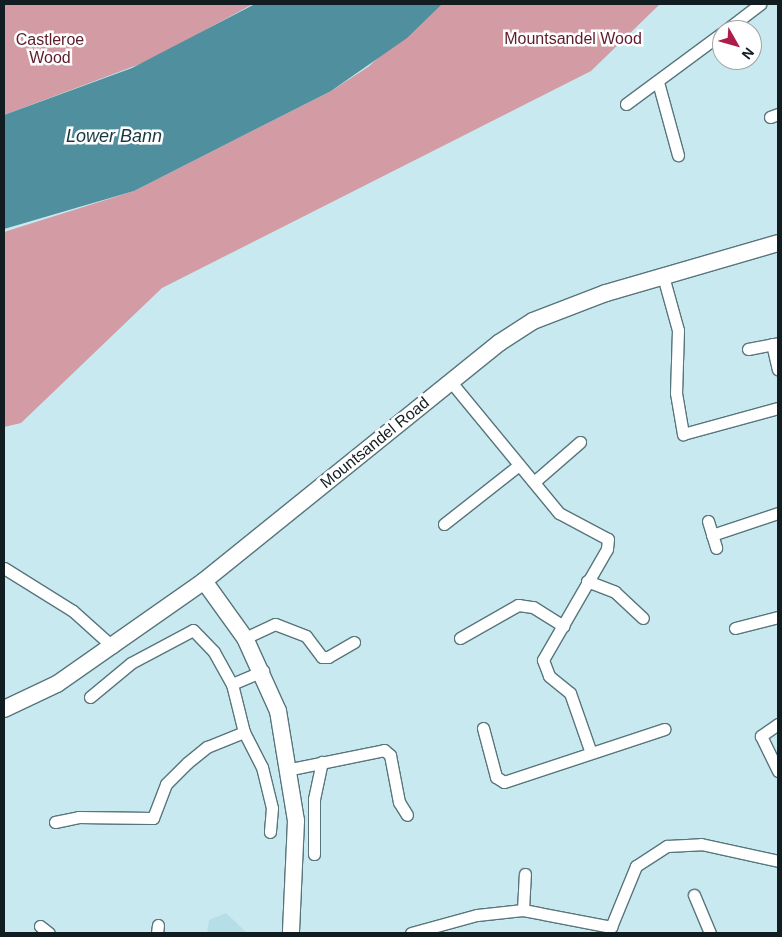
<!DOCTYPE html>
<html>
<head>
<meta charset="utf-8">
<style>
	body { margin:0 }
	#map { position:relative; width:782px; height:937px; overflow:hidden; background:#c8e9f0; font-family:Arial,sans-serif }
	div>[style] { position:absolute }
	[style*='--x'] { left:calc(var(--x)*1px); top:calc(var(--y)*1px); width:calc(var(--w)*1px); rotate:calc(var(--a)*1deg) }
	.built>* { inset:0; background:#b5dee7 }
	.forest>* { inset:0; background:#d39ba3 }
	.water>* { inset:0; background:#508f9d }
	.roads { filter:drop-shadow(1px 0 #58757b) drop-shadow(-1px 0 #58757b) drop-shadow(0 1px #58757b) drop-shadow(0 -1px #58757b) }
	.street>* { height:11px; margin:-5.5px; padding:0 5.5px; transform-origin:5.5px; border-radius:5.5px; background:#fff }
	.secondary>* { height:16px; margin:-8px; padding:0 8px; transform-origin:8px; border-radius:8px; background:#fff }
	span { translate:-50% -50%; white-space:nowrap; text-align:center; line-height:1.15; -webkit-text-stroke:5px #fff; paint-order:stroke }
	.park-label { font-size:16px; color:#5e1b2c }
	.street-label { font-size:16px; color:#111d20 }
	.water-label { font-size:18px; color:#193940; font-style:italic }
	.frame { position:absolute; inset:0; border:5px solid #111d20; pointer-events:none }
	.north { position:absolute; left:712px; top:20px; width:50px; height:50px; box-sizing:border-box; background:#fff; border:1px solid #a0a5a6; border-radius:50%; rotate:128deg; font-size:14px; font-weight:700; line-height:20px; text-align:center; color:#111d20 }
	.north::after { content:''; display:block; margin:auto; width:18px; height:22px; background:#ae1c4b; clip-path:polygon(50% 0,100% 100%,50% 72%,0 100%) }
</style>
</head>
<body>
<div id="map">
	<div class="built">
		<div style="clip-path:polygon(226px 913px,247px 933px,207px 933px,209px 920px)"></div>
	</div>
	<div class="forest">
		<div style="clip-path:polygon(4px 4px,253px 4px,148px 61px,4px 115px)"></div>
		<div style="clip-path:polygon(438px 4px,660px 4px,591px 71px,162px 288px,21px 423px,4px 427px,4px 232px,134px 191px,331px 91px,368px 67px)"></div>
	</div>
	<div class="water">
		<div style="clip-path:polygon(255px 4px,442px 4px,407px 38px,331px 91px,134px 191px,4px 229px,4px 115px,132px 68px)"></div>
	</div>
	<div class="roads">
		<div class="street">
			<div style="--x:726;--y:30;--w:43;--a:-37.4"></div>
			<div style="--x:658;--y:82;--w:76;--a:74.7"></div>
			<div style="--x:626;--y:104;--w:119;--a:-36.5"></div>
			<div style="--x:770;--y:117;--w:9;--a:-21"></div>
			<div style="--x:663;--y:276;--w:56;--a:74.5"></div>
			<div style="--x:678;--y:330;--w:63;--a:91.8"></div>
			<div style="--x:676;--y:393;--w:42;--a:80.3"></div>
			<div style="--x:683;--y:434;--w:98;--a:-15.3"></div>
			<div style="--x:772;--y:344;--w:26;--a:77"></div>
			<div style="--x:748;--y:349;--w:31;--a:-11"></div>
			<div style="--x:451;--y:382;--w:170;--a:50.5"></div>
			<div style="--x:559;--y:513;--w:55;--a:28"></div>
			<div style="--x:608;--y:539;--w:10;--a:96"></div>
			<div style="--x:607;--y:549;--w:128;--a:120"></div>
			<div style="--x:543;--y:660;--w:17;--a:69"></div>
			<div style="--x:549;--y:676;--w:27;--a:39"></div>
			<div style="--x:570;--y:693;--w:60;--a:70.7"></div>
			<div style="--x:534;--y:482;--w:61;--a:-41"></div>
			<div style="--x:708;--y:521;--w:28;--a:73"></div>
			<div style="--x:444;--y:524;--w:95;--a:-38.2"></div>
			<div style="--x:712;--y:535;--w:70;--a:-18.4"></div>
			<div style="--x:4;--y:568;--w:81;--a:31.9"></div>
			<div style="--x:73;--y:611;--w:54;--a:42"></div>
			<div style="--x:587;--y:581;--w:30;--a:21"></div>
			<div style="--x:615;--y:592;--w:38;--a:43"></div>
			<div style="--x:735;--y:628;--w:44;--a:-14.3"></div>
			<div style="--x:245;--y:638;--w:33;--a:-25"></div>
			<div style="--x:275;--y:624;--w:33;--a:21"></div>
			<div style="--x:306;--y:636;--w:26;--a:53"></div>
			<div style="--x:322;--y:657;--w:6;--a:0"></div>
			<div style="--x:328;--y:657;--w:30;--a:-30"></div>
			<div style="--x:460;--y:638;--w:67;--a:-29.6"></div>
			<div style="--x:518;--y:605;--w:15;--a:8"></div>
			<div style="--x:533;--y:607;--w:36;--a:32"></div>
			<div style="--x:232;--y:684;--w:49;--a:76"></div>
			<div style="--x:244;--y:732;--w:39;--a:63"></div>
			<div style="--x:262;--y:767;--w:42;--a:76.3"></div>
			<div style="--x:272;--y:808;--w:24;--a:95"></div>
			<div style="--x:90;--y:697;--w:53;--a:-39.7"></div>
			<div style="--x:131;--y:663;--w:70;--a:-28"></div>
			<div style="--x:193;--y:630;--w:30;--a:46"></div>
			<div style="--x:214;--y:652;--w:37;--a:61"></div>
			<div style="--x:232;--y:684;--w:34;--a:-23"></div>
			<div style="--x:778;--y:724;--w:21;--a:145"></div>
			<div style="--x:761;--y:736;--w:39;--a:64"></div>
			<div style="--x:483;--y:728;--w:51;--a:75.1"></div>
			<div style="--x:496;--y:777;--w:9;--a:32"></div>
			<div style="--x:504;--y:782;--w:169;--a:-18.3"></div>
			<div style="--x:291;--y:769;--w:95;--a:-11.5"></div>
			<div style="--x:384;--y:750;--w:8;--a:40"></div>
			<div style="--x:390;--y:755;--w:48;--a:79.2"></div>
			<div style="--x:399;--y:802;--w:15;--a:58"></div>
			<div style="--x:55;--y:822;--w:24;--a:-12"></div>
			<div style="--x:78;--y:817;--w:75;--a:0.8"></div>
			<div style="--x:153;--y:818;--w:36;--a:-69"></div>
			<div style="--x:166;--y:784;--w:30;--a:-45"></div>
			<div style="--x:187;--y:763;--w:26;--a:-39"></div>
			<div style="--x:207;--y:747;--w:40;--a:-22"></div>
			<div style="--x:314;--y:854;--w:55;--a:-90"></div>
			<div style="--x:314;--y:799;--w:38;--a:-78"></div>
			<div style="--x:694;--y:895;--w:41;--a:67.2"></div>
			<div style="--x:523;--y:910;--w:36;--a:-87"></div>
			<div style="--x:40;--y:926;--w:11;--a:38"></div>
			<div style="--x:157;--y:933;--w:8;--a:-83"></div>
			<div style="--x:411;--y:933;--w:68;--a:-15.3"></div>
			<div style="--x:477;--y:915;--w:46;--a:-6.2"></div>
			<div style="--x:523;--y:910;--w:90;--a:10.9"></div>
			<div style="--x:611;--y:927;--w:66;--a:-67.7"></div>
			<div style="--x:636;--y:866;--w:37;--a:-33"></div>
			<div style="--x:667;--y:846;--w:34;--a:-3"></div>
			<div style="--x:701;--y:844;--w:79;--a:12.4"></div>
		</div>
		<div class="secondary">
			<div style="--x:204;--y:581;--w:70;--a:54.3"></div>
			<div style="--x:245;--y:638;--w:80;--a:65.7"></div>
			<div style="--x:278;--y:711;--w:111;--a:80.7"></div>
			<div style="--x:296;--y:821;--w:112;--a:92.6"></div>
			<div style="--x:4;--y:709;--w:59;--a:-25.3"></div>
			<div style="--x:57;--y:684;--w:179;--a:-35"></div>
			<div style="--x:204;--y:581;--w:379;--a:-38.9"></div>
			<div style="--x:499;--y:343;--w:40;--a:-32.9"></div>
			<div style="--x:533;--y:321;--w:78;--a:-21"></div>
			<div style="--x:606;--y:293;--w:179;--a:-16.2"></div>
		</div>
	</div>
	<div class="park-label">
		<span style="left:573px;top:39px">Mountsandel Wood</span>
		<span style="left:50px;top:49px">Castleroe<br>Wood</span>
	</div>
	<div class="street-label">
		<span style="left:375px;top:443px;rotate:-39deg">Mountsandel Road</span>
	</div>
	<div class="water-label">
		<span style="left:114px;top:136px">Lower Bann</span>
	</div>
	<div class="frame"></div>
	<div class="north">N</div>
</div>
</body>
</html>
